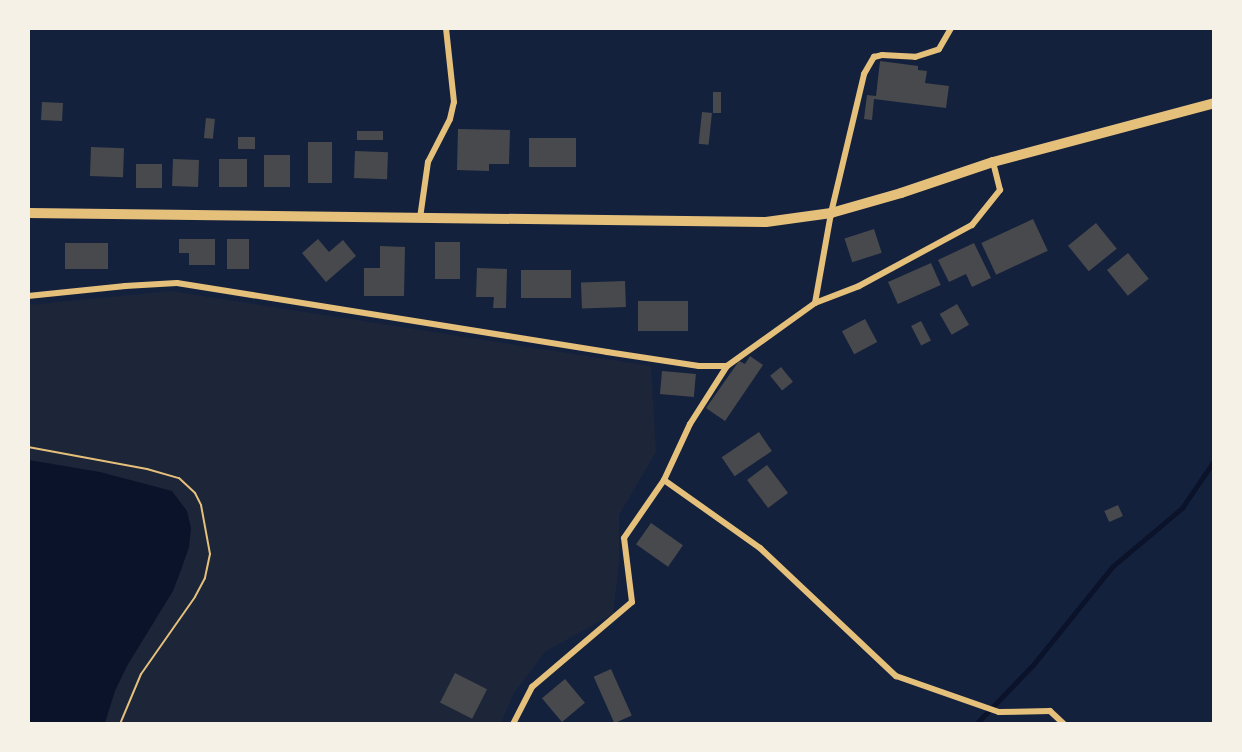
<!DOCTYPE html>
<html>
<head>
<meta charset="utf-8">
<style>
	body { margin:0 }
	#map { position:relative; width:1242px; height:752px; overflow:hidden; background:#14213d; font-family:Manrope,sans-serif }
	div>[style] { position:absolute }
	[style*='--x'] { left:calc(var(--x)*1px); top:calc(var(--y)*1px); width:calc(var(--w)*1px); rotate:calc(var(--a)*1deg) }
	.green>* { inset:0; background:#1d2539 }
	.water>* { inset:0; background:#0b132b }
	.stream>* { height:4.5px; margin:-2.25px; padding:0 2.25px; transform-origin:2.25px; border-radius:2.25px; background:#0b132b }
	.building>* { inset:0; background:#48494c; transform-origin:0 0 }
	.path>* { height:2px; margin:-1px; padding:0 1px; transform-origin:1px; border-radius:1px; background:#e5c07b }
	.minor>* { height:6px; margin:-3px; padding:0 3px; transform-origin:3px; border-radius:3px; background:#e5c07b }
	.secondary>* { height:10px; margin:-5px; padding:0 5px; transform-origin:5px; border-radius:5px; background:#e5c07b }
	span { translate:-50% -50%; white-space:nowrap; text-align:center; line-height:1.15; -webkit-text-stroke:5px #f6f1e7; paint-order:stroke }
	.frame { position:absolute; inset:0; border:30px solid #f6f1e7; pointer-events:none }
</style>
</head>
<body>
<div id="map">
	<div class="green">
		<div style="clip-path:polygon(171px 291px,651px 366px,656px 452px,619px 515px,619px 563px,613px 614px,546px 651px,514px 693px,501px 723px,29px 723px,28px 305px)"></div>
	</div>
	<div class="water">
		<div style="clip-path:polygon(29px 460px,100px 472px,172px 491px,187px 511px,191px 528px,189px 547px,181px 570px,173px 591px,127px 666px,115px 691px,105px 723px,29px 723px)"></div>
	</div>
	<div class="stream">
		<div style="--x:976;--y:724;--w:82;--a:-46"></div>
		<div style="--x:1033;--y:665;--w:126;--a:-51.1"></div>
		<div style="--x:1112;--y:567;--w:92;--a:-40.1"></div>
		<div style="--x:1182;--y:508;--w:57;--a:-55.8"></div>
	</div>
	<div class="building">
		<div style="clip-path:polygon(880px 61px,918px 66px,918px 70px,927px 71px,925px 83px,949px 86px,946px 108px,874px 99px,872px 120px,864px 119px,867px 95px,876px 96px)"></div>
		<div style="left:713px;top:92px;width:8px;height:21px"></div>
		<div style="left:42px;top:102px;width:21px;height:18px;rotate:3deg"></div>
		<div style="left:702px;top:112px;width:10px;height:32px;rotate:6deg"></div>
		<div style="left:206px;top:118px;width:9px;height:20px;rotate:6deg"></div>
		<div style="clip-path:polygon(458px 129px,510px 130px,509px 164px,489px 164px,489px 171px,457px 170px)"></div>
		<div style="left:357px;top:131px;width:26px;height:9px"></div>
		<div style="left:238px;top:137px;width:17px;height:12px"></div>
		<div style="left:529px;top:138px;width:47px;height:29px"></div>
		<div style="left:308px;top:142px;width:24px;height:41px"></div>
		<div style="left:91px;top:147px;width:33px;height:29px;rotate:2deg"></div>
		<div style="left:355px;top:151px;width:33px;height:27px;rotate:2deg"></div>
		<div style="left:264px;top:155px;width:26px;height:32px"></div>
		<div style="left:173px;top:159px;width:26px;height:27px;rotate:2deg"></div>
		<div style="left:219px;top:159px;width:28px;height:28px"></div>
		<div style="left:136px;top:164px;width:26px;height:24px"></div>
		<div style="left:1033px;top:219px;width:35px;height:57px;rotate:65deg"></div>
		<div style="left:1096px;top:223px;width:33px;height:36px;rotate:51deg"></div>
		<div style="left:874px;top:229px;width:25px;height:31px;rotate:72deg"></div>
		<div style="clip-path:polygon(179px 239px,215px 239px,215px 265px,189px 265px,189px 253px,179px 253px)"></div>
		<div style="left:227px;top:239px;width:22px;height:30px"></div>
		<div style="clip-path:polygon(318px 239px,329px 252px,343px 240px,356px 256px,326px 282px,302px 253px)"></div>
		<div style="left:435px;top:242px;width:25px;height:37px"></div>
		<div style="left:108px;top:243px;width:26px;height:43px;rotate:90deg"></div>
		<div style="clip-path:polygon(974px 243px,991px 278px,972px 287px,966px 274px,949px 282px,938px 260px)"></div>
		<div style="clip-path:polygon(380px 246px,405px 247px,404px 296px,364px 296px,364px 268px,380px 268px)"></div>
		<div style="left:1128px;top:253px;width:33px;height:27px;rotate:51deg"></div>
		<div style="left:931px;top:263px;width:24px;height:47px;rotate:66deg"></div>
		<div style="clip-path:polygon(477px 268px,507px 269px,506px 308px,493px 308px,494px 297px,476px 297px)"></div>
		<div style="left:521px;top:270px;width:50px;height:28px"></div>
		<div style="left:625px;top:281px;width:26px;height:44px;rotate:88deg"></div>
		<div style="left:638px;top:301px;width:50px;height:30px"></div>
		<div style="left:957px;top:304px;width:24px;height:20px;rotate:60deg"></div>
		<div style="left:865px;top:319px;width:26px;height:26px;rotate:62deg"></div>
		<div style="left:921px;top:321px;width:22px;height:11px;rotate:63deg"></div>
		<div style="clip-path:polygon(750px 356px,763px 365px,725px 421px,706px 408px,739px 361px,745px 364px)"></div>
		<div style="left:781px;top:367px;width:19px;height:14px;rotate:51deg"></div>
		<div style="left:662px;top:371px;width:34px;height:23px;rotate:5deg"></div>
		<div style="left:759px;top:432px;width:23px;height:45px;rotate:56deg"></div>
		<div style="left:767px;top:465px;width:35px;height:25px;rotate:53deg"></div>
		<div style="left:1118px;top:505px;width:12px;height:15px;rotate:66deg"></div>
		<div style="left:651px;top:523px;width:39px;height:26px;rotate:35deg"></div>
		<div style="left:611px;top:669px;width:51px;height:19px;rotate:66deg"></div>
		<div style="left:455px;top:673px;width:36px;height:33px;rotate:27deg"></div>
		<div style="left:565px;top:679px;width:31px;height:30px;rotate:50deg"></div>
	</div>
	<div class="path">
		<div style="--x:28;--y:447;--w:121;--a:10.5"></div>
		<div style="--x:147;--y:469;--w:33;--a:16"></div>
		<div style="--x:179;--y:478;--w:22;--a:43"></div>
		<div style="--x:195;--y:493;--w:13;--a:63"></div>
		<div style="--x:201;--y:505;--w:50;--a:79.6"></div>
		<div style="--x:210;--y:554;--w:25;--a:102"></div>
		<div style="--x:205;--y:578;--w:21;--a:118"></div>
		<div style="--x:195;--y:597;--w:94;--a:125"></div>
		<div style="--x:141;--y:674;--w:54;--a:112.8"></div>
	</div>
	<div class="minor">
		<div style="--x:420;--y:218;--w:57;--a:-81.9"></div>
		<div style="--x:428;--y:162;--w:48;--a:-62.9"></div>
		<div style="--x:450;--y:119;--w:17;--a:-77"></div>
		<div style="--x:454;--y:102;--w:74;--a:-96.2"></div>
		<div style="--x:28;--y:296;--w:98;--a:-5.9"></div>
		<div style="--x:125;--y:286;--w:52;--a:-3.3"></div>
		<div style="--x:177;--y:283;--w:436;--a:9.1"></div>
		<div style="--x:607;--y:352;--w:93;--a:8.7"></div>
		<div style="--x:699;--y:366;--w:28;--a:0"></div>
		<div style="--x:815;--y:303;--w:91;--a:-79.9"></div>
		<div style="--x:831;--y:213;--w:143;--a:-76.6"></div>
		<div style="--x:864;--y:74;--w:20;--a:-60"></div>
		<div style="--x:874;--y:57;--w:8;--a:-14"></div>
		<div style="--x:882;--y:55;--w:33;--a:3"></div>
		<div style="--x:915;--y:57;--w:25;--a:-18"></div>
		<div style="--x:939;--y:49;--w:24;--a:-60"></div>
		<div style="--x:664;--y:480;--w:118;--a:35.3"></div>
		<div style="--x:760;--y:548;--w:187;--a:43.3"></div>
		<div style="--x:896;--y:676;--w:109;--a:19.3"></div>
		<div style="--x:999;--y:712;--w:51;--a:-1.1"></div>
		<div style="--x:1050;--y:711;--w:19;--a:43"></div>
		<div style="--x:513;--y:724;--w:42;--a:-62.8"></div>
		<div style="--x:532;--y:687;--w:131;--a:-40.4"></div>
		<div style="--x:632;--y:602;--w:64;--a:-97.1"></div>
		<div style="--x:624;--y:538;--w:70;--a:-55.4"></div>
		<div style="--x:664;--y:480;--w:62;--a:-65.1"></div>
		<div style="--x:690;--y:424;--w:69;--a:-57.5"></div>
		<div style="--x:727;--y:366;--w:108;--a:-35.6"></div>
		<div style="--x:815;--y:303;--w:47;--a:-21.1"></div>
		<div style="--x:859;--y:286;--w:128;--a:-28.4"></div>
		<div style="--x:972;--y:225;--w:45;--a:-51.3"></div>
		<div style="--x:1000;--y:190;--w:29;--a:-104"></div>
	</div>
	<div class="secondary">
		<div style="--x:28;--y:213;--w:738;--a:0.7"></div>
		<div style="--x:766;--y:222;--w:66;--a:-7.9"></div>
		<div style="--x:831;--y:213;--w:73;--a:-15.9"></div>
		<div style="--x:901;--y:193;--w:97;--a:-18.6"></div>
		<div style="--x:993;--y:162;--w:229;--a:-14.9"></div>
	</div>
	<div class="frame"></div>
</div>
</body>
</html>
